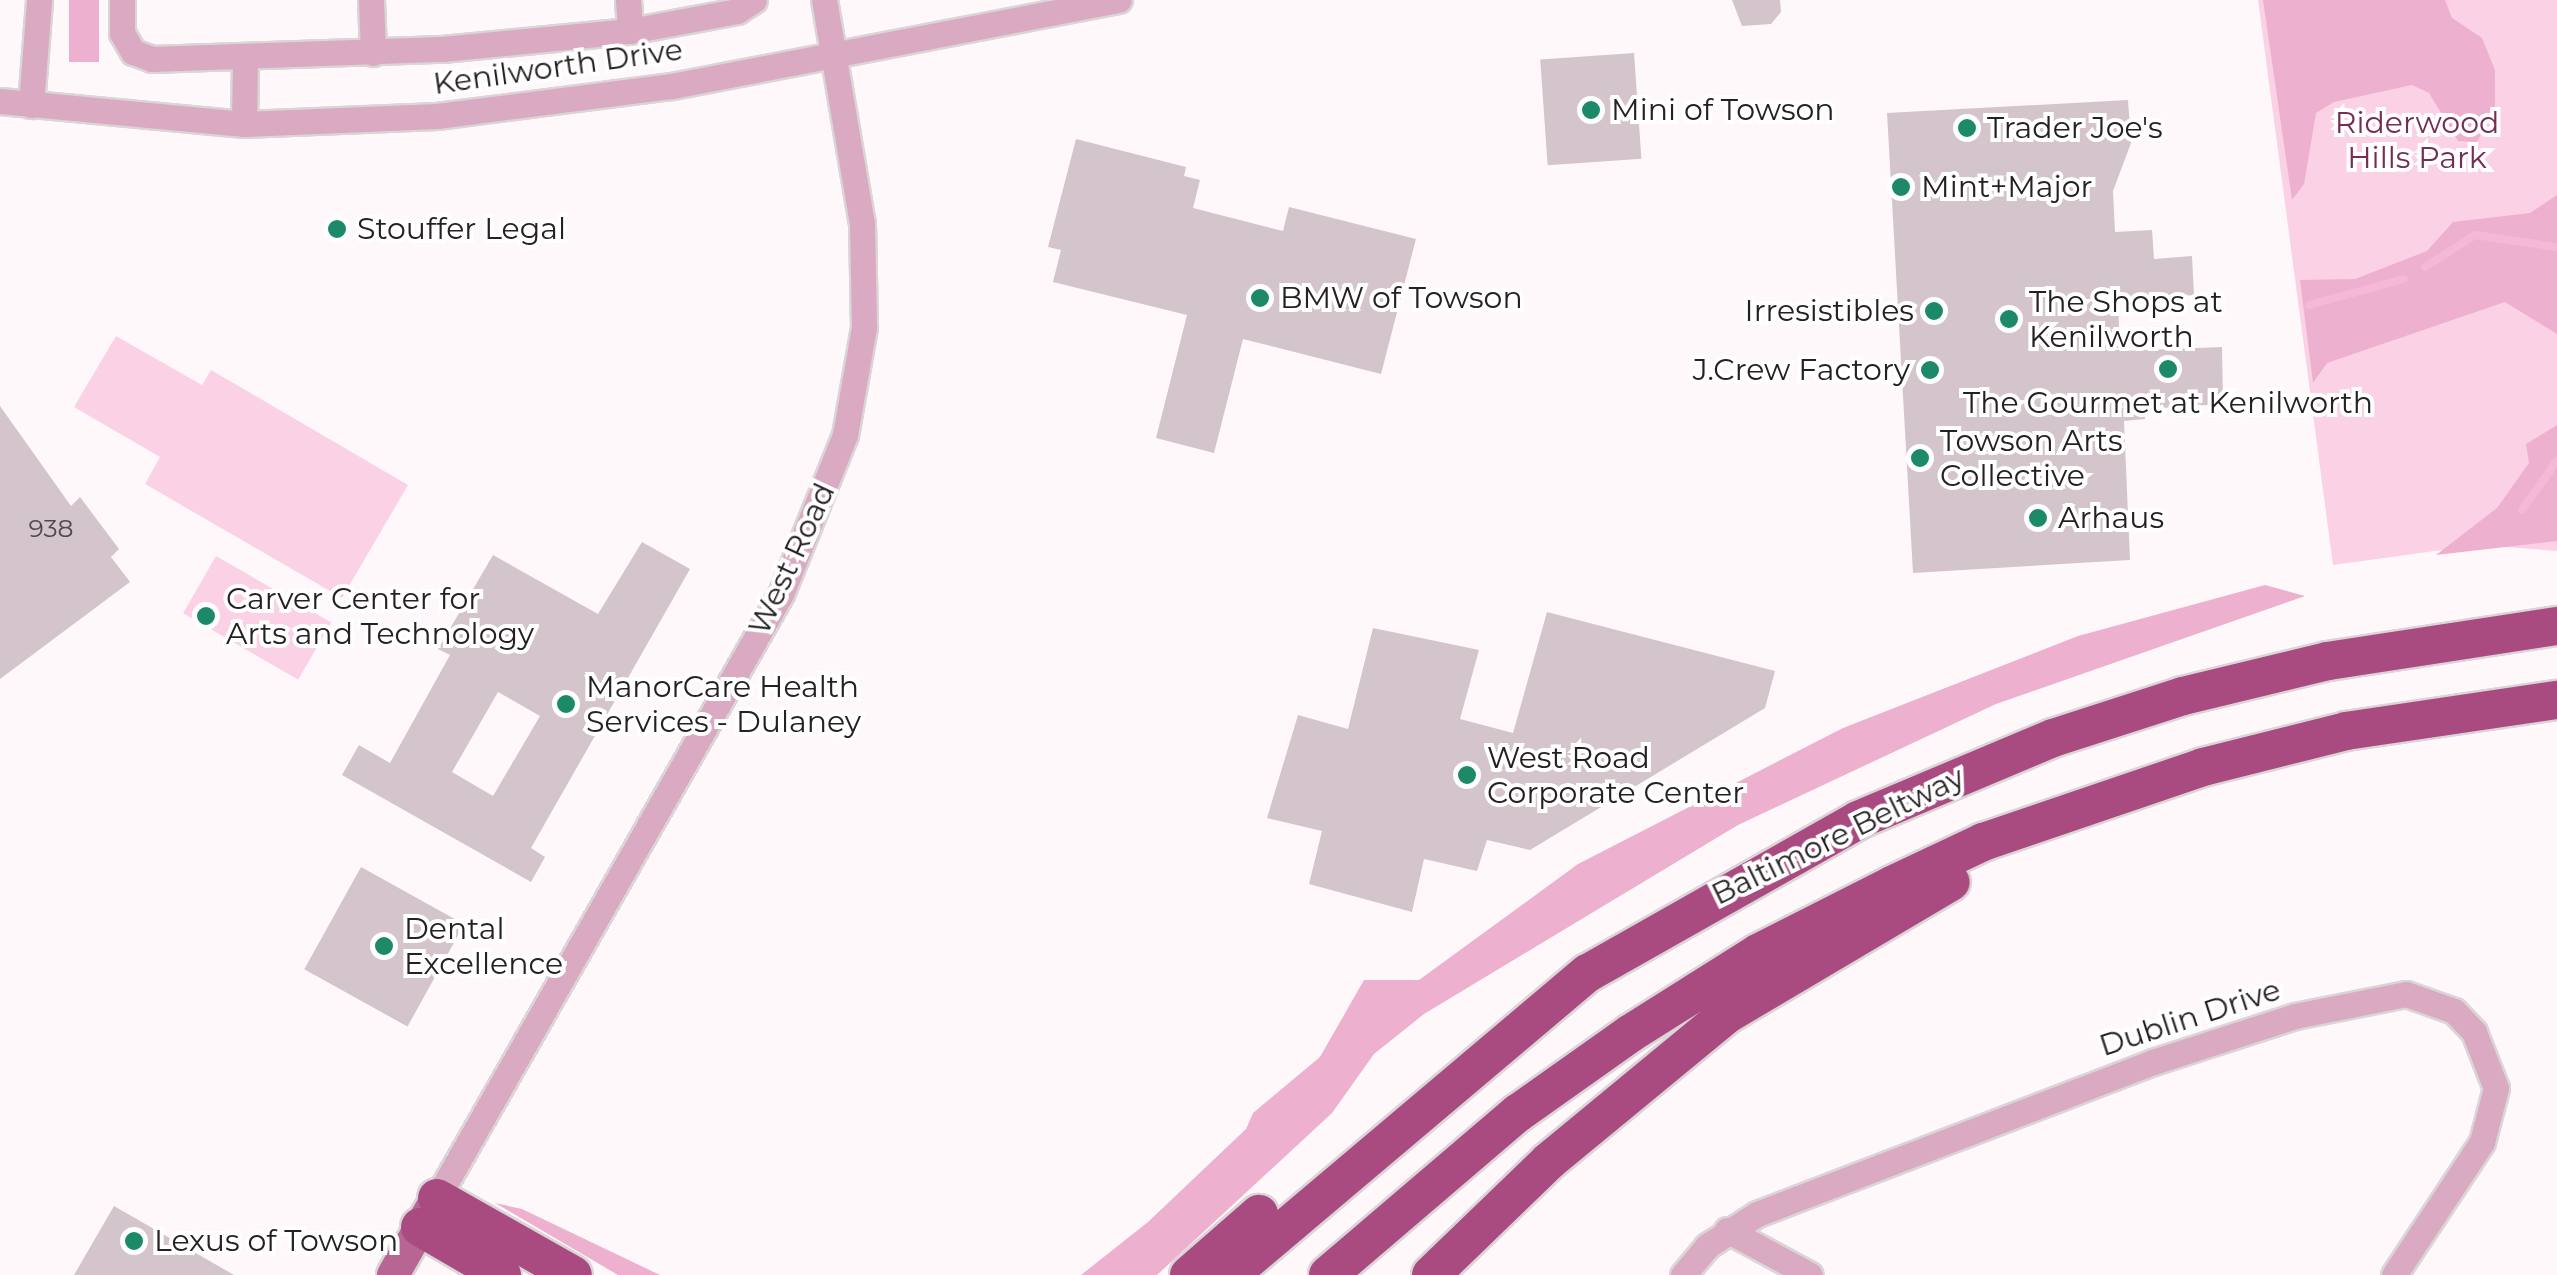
<!DOCTYPE html>
<html>
<head>
<meta charset="utf-8">
<style>
	body { margin:0 }
	#map { position:relative; width:2557px; height:1275px; overflow:hidden; background:#fef8fb; font-family:Montserrat,sans-serif }
	div>[style] { position:absolute }
	[style*='--x'] { left:calc(var(--x)*1px); top:calc(var(--y)*1px); width:calc(var(--w)*1px); rotate:calc(var(--a)*1deg) }
	.green>* { inset:0; background:#fbd1e6; transform-origin:0 0 }
	.forest>* { inset:0; background:#edb1cf; transform-origin:0 0 }
	.stream>* { height:8px; margin:-4px; padding:0 4px; transform-origin:4px; border-radius:4px; background:#f5b8d7 }
	.building>* { inset:0; background:#d3c5cb; transform-origin:0 0 }
	.roads { filter:drop-shadow(2px 0 #dbd5d8) drop-shadow(-2px 0 #dbd5d8) drop-shadow(0 2px #dbd5d8) drop-shadow(0 -2px #dbd5d8) }
	.minor>* { height:25px; margin:-12.5px; padding:0 12.5px; transform-origin:12.5px; border-radius:12.5px; background:#d9aac2 }
	.major>* { height:32px; margin:-16px; padding:0 16px; transform-origin:16px; border-radius:16px; background:#b76592 }
	.highway>* { height:38px; margin:-19px; padding:0 19px; transform-origin:19px; border-radius:19px; background:#a94a81 }
	.dots>* { width:28px; height:28px; translate:-50% -50%; box-sizing:border-box; border:5px solid #fff; border-radius:50% }
	span { translate:-50% -50%; white-space:nowrap; text-align:center; line-height:1.15; -webkit-text-stroke:8px #fff; paint-order:stroke }
	.number-label { font-size:25px; color:#50494c }
	.number-label span { -webkit-text-stroke-width:0 }
	.street-label { font-size:30px; color:#252022 }
	.poi-label { font-size:30px; color:#252022 }
	.left { translate:0 -50%; text-align:left }
	.right { translate:-100% -50%; text-align:right }
	.park-label { font-size:30px; color:#742e56 }
</style>
</head>
<body>
<div id="map">
	<div class="green">
		<div style="clip-path:polygon(2258px 0,2557px 0,2557px 551px,2479px 545px,2333px 565px)"></div>
		<div style="clip-path:polygon(116px 336px,202px 385px,211px 370px,408px 485px,342px 598px,145px 484px,160px 457px,74px 407px)"></div>
		<div style="left:216px;top:556px;width:133px;height:66px;rotate:30deg"></div>
	</div>
	<div class="forest">
		<div style="left:69px;top:0;width:30px;height:62px"></div>
		<div style="clip-path:polygon(2263px 0,2445px 0,2452px 18px,2482px 38px,2495px 70px,2495px 107px,2477px 142px,2458px 141px,2429px 93px,2412px 85px,2334px 102px,2316px 113px,2304px 184px,2292px 200px)"></div>
		<div style="clip-path:polygon(2557px 195px,2557px 334px,2505px 302px,2327px 363px,2313px 383px,2300px 280px,2355px 279px,2427px 251px,2453px 222px,2530px 213px)"></div>
		<div style="clip-path:polygon(2557px 425px,2557px 541px,2436px 555px,2497px 508px,2529px 463px,2526px 444px)"></div>
		<div style="clip-path:polygon(2265px 585px,2305px 596px,1996px 704px,1738px 825px,1424px 1014px,1374px 1054px,1332px 1113px,1157px 1275px,1081px 1275px,1148px 1222px,1246px 1129px,1253px 1113px,1320px 1057px,1364px 980px,1419px 980px,1578px 864px,1843px 728px,2078px 636px)"></div>
		<div style="clip-path:polygon(495px 1203px,522px 1209px,660px 1275px,618px 1275px)"></div>
	</div>
	<div class="stream">
		<div style="--x:2425;--y:267;--w:59;--a:-32.6"></div>
		<div style="--x:2475;--y:235;--w:83;--a:8.3"></div>
		<div style="--x:2309;--y:305;--w:98;--a:-15.3"></div>
		<div style="--x:2522;--y:510;--w:60;--a:-54.5"></div>
	</div>
	<div class="building">
		<div style="clip-path:polygon(1732px 0,1780px 0,1781px 12px,1771px 24px,1742px 26px)"></div>
		<div style="left:1634px;top:53px;width:106px;height:94px;rotate:86deg"></div>
		<div style="clip-path:polygon(2128px 100px,2131px 143px,2113px 191px,2115px 232px,2152px 230px,2154px 259px,2192px 256px,2194px 295px,2118px 301px,2120px 351px,2222px 347px,2223px 404px,2145px 409px,2145px 419px,2124px 421px,2130px 560px,1913px 573px,1887px 113px)"></div>
		<div style="clip-path:polygon(1076px 139px,1186px 167px,1184px 176px,1200px 180px,1193px 208px,1283px 231px,1289px 207px,1416px 239px,1381px 374px,1243px 339px,1214px 453px,1156px 438px,1187px 315px,1053px 282px,1061px 250px,1048px 247px)"></div>
		<div style="clip-path:polygon(0 406px,71px 506px,80px 497px,119px 549px,111px 557px,130px 582px,0 679px)"></div>
		<div style="clip-path:polygon(evenodd,642px 542px,690px 569px,531px 848px,545px 857px,531px 882px,342px 775px,359px 745px,390px 763px,450px 655px,438px 649px,493px 555px,598px 614px,642px 542px,498px 692px,540px 716px,493px 796px,452px 772px,498px 692px)"></div>
		<div style="clip-path:polygon(1547px 612px,1775px 671px,1765px 708px,1530px 850px,1487px 840px,1477px 871px,1424px 859px,1412px 912px,1309px 884px,1322px 831px,1267px 818px,1298px 715px,1348px 729px,1373px 628px,1479px 650px,1460px 719px,1513px 733px)"></div>
		<div style="left:361px;top:867px;width:118px;height:117px;rotate:29deg"></div>
		<div style="clip-path:polygon(114px 1206px,234px 1275px,74px 1275px)"></div>
	</div>
	<div class="roads">
		<div class="minor">
			<div style="--x:122;--y:0;--w:33;--a:90"></div>
			<div style="--x:122;--y:33;--w:22;--a:60"></div>
			<div style="--x:133;--y:52;--w:20;--a:20"></div>
			<div style="--x:152;--y:59;--w:290;--a:-2"></div>
			<div style="--x:442;--y:49;--w:189;--a:-5.5"></div>
			<div style="--x:630;--y:31;--w:109;--a:-10.6"></div>
			<div style="--x:737;--y:11;--w:20;--a:-33"></div>
			<div style="--x:371;--y:0;--w:53;--a:87.8"></div>
			<div style="--x:628;--y:0;--w:31;--a:86"></div>
			<div style="--x:0;--y:101;--w:245;--a:5.4"></div>
			<div style="--x:244;--y:124;--w:193;--a:-2.4"></div>
			<div style="--x:437;--y:116;--w:237;--a:-7.3"></div>
			<div style="--x:672;--y:86;--w:455;--a:-10.9"></div>
			<div style="--x:31;--y:105;--w:105;--a:-85.6"></div>
			<div style="--x:244;--y:124;--w:67;--a:-89.1"></div>
			<div style="--x:437;--y:1198;--w:695;--a:-60.34"></div>
			<div style="--x:781;--y:594;--w:171;--a:-68.1"></div>
			<div style="--x:845;--y:435;--w:110;--a:-80"></div>
			<div style="--x:864;--y:327;--w:103;--a:-91.1"></div>
			<div style="--x:862;--y:224;--w:227;--a:-99.6"></div>
			<div style="--x:1727;--y:1230;--w:94;--a:28.5"></div>
			<div style="--x:1683;--y:1275;--w:38;--a:-50"></div>
			<div style="--x:1707;--y:1246;--w:59;--a:-32.6"></div>
			<div style="--x:1757;--y:1214;--w:424;--a:-21"></div>
			<div style="--x:2153;--y:1062;--w:149;--a:-17.9"></div>
			<div style="--x:2295;--y:1016;--w:113;--a:-11.2"></div>
			<div style="--x:2406;--y:994;--w:51;--a:19.5"></div>
			<div style="--x:2454;--y:1011;--w:29;--a:46"></div>
			<div style="--x:2474;--y:1032;--w:60;--a:68.6"></div>
			<div style="--x:2496;--y:1088;--w:56;--a:104.5"></div>
			<div style="--x:2482;--y:1142;--w:159;--a:123.5"></div>
		</div>
		<div class="major">
			<div style="--x:393;--y:1275;--w:81;--a:-60.3"></div>
		</div>
		<div class="highway">
			<div style="--x:437;--y:1198;--w:156;--a:29.5"></div>
			<div style="--x:420;--y:1227;--w:95;--a:30.3"></div>
			<div style="--x:1189;--y:1275;--w:93;--a:-41.1"></div>
			<div style="--x:1230;--y:1275;--w:468;--a:-40.2"></div>
			<div style="--x:1588;--y:973;--w:310;--a:-29.5"></div>
			<div style="--x:1858;--y:820;--w:212;--a:-22.8"></div>
			<div style="--x:2053;--y:738;--w:137;--a:-17.9"></div>
			<div style="--x:2183;--y:696;--w:149;--a:-13.6"></div>
			<div style="--x:2328;--y:661;--w:232;--a:-8.7"></div>
			<div style="--x:1328;--y:1275;--w:250;--a:-40.5"></div>
			<div style="--x:1518;--y:1113;--w:138;--a:-35.3"></div>
			<div style="--x:1631;--y:1033;--w:150;--a:-32.2"></div>
			<div style="--x:1758;--y:953;--w:150;--a:-26.9"></div>
			<div style="--x:1892;--y:885;--w:101;--a:-25.3"></div>
			<div style="--x:1983;--y:842;--w:232;--a:-18.8"></div>
			<div style="--x:2203;--y:767;--w:147;--a:-14.1"></div>
			<div style="--x:2346;--y:731;--w:213;--a:-8.4"></div>
			<div style="--x:1431;--y:1275;--w:164;--a:-44"></div>
			<div style="--x:1549;--y:1161;--w:229;--a:-39.5"></div>
			<div style="--x:1726;--y:1015;--w:261;--a:-30.6"></div>
		</div>
	</div>
	<div class="dots">
		<div style="left:1591px;top:110px;background:#1c8a69"></div>
		<div style="left:1967px;top:128px;background:#1c8a69"></div>
		<div style="left:1901px;top:187px;background:#1c8a69"></div>
		<div style="left:337px;top:229px;background:#1c8a69"></div>
		<div style="left:1260px;top:298px;background:#1c8a69"></div>
		<div style="left:1934px;top:311px;background:#1c8a69"></div>
		<div style="left:2009px;top:319px;background:#1c8a69"></div>
		<div style="left:2168px;top:369px;background:#1c8a69"></div>
		<div style="left:1930px;top:370px;background:#1c8a69"></div>
		<div style="left:1920px;top:458px;background:#1c8a69"></div>
		<div style="left:2038px;top:518px;background:#1c8a69"></div>
		<div style="left:206px;top:616px;background:#1c8a69"></div>
		<div style="left:566px;top:704px;background:#1c8a69"></div>
		<div style="left:1467px;top:775px;background:#1c8a69"></div>
		<div style="left:384px;top:946px;background:#1c8a69"></div>
		<div style="left:134px;top:1241px;background:#1c8a69"></div>
	</div>
	<div class="number-label">
		<span style="left:51px;top:528px">938</span>
	</div>
	<div class="street-label">
		<span style="left:558px;top:67px;rotate:-8deg">Kenilworth Drive</span>
		<span style="left:792px;top:559px;rotate:-65deg">West Road</span>
		<span style="left:1838px;top:836px;rotate:-26deg">Baltimore Beltway</span>
		<span style="left:2190px;top:1018px;rotate:-18deg">Dublin Drive</span>
	</div>
	<div class="poi-label">
		<span class="left" style="left:1611px;top:110px">Mini of Towson</span>
		<span class="left" style="left:1987px;top:128px">Trader Joe's</span>
		<span class="left" style="left:1921px;top:187px">Mint+Major</span>
		<span class="left" style="left:357px;top:229px">Stouffer Legal</span>
		<span class="left" style="left:1280px;top:298px">BMW of Towson</span>
		<span class="left" style="left:2029px;top:319px">The Shops at<br>Kenilworth</span>
		<span class="right" style="left:1914px;top:311px">Irresistibles</span>
		<span class="right" style="left:1910px;top:370px">J.Crew Factory</span>
		<span style="left:2168px;top:403px">The Gourmet at Kenilworth</span>
		<span class="left" style="left:1940px;top:458px">Towson Arts<br>Collective</span>
		<span class="left" style="left:2058px;top:518px">Arhaus</span>
		<span class="left" style="left:226px;top:616px">Carver Center for<br>Arts and Technology</span>
		<span class="left" style="left:586px;top:704px">ManorCare Health<br>Services - Dulaney</span>
		<span class="left" style="left:1487px;top:775px">West Road<br>Corporate Center</span>
		<span class="left" style="left:404px;top:946px">Dental<br>Excellence</span>
		<span class="left" style="left:154px;top:1241px">Lexus of Towson</span>
	</div>
	<div class="park-label">
		<span style="left:2417px;top:140px">Riderwood<br>Hills Park</span>
	</div>
</div>
</body>
</html>
